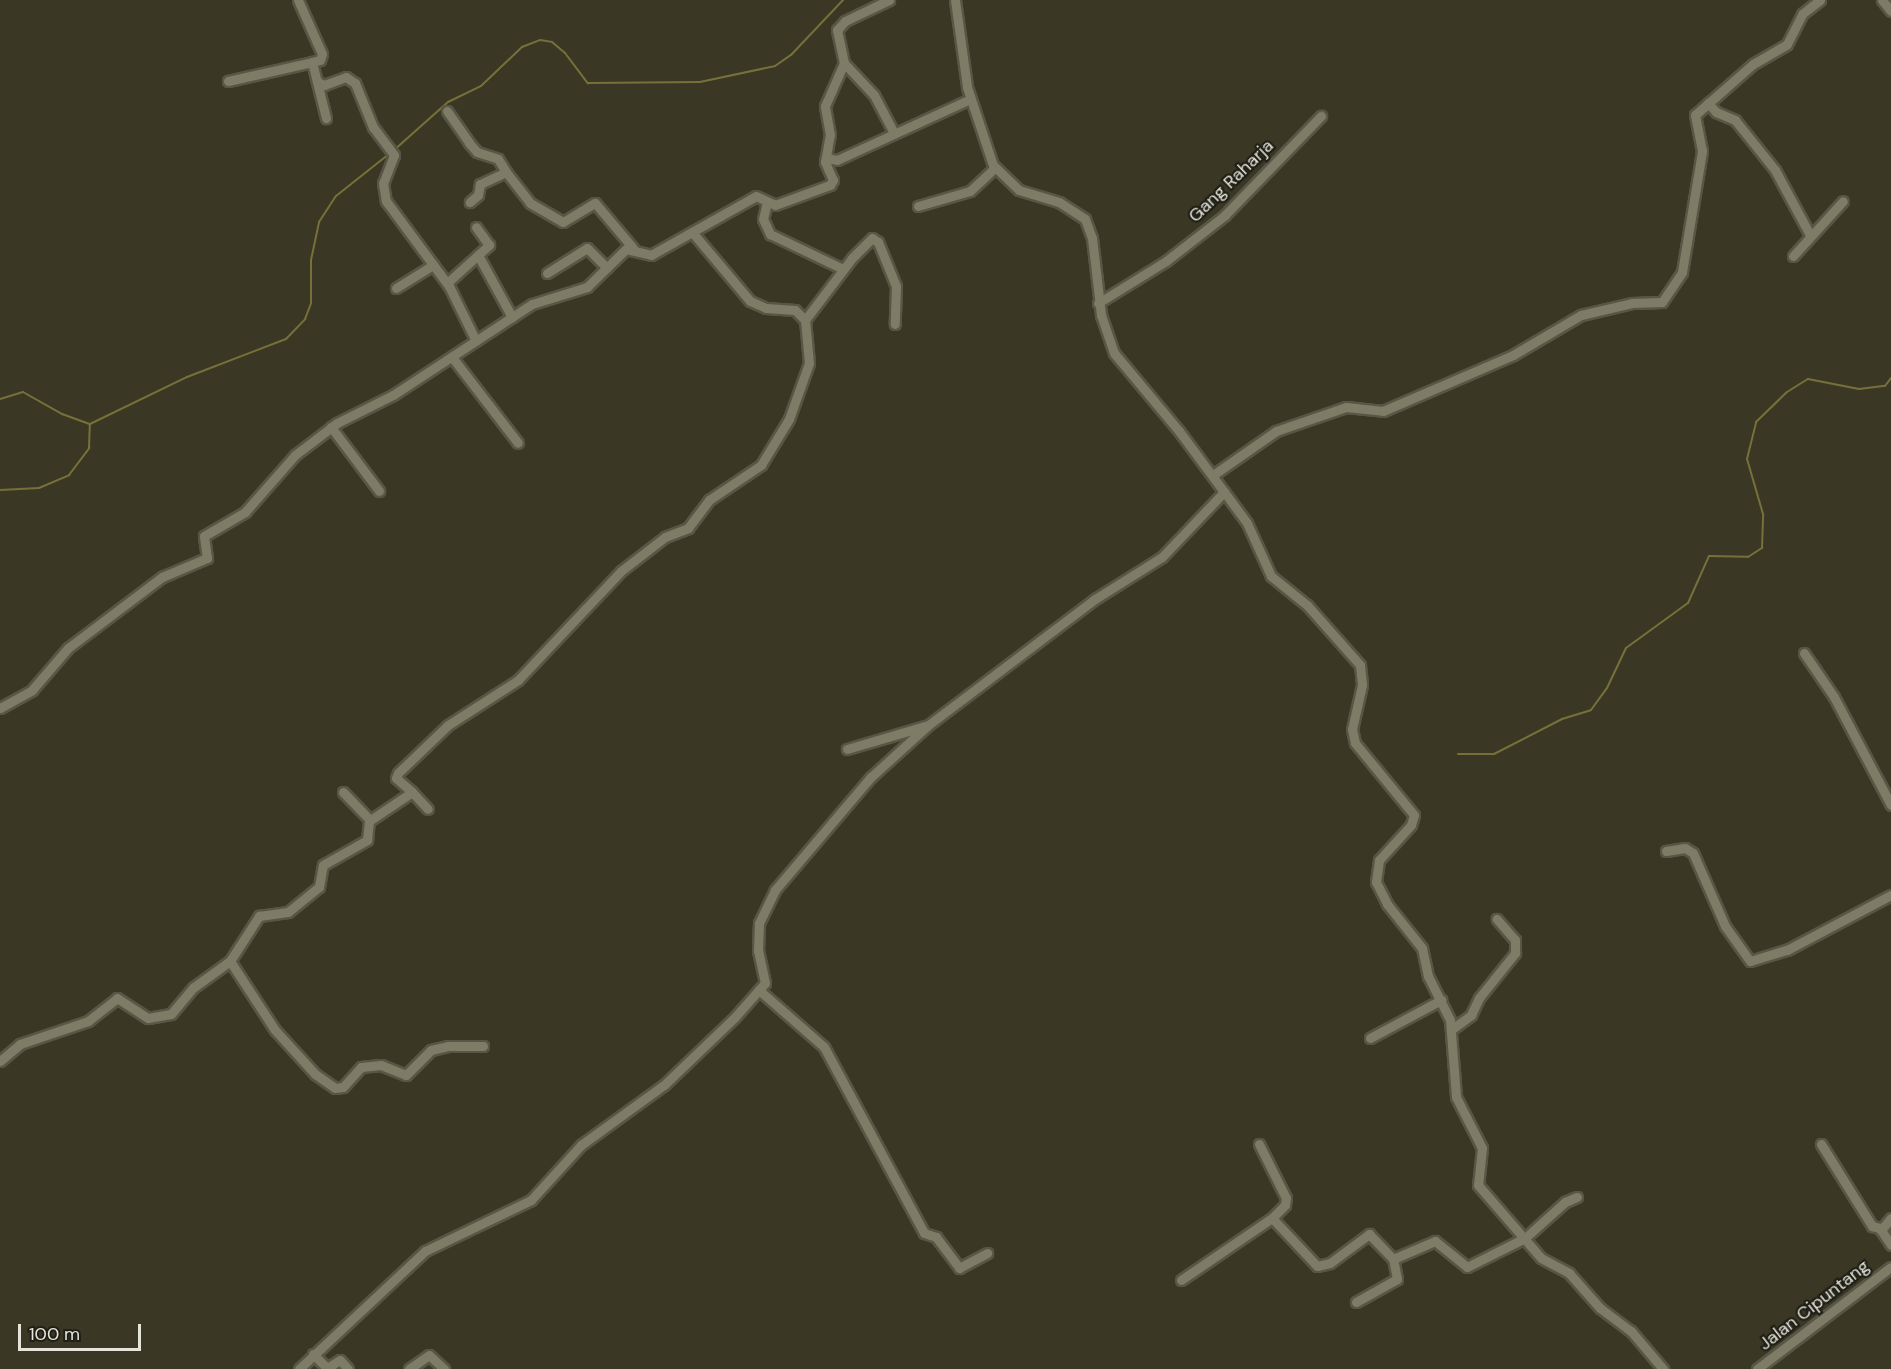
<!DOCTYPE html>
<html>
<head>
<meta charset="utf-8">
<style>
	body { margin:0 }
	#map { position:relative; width:1891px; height:1369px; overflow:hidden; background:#3a3825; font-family:"DM Sans",sans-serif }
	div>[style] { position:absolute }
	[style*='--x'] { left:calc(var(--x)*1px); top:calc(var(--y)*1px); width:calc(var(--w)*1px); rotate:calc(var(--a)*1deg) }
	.stream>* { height:2px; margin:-1px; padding:0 1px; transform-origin:1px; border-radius:1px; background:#767139 }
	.roads { filter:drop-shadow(2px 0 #585746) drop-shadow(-2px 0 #585746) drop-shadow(0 2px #585746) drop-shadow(0 -2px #585746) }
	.minor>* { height:9px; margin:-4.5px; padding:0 4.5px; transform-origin:4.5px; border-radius:4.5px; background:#7e7c67 }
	span { translate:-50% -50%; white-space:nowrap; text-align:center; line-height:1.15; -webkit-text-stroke:4.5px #201f17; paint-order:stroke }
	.street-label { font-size:18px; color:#e5e5d9 }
	.scale { position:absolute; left:18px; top:1324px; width:123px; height:27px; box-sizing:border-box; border:3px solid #e5e5d9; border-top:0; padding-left:8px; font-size:18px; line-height:21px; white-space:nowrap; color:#e5e5d9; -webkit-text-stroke:4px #201f17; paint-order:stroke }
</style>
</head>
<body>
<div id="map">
	<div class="stream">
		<div style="--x:393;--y:151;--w:74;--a:-41.7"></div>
		<div style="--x:448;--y:102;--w:37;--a:-26"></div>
		<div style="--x:481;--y:86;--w:57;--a:-43.6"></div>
		<div style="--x:522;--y:47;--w:19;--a:-21"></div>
		<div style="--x:540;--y:40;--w:12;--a:9"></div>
		<div style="--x:552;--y:42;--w:17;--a:40"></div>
		<div style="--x:565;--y:53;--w:38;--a:53"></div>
		<div style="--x:588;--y:83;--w:112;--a:-0.5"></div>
		<div style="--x:700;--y:82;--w:77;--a:-12"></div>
		<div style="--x:775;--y:66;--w:19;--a:-35"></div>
		<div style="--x:791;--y:55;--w:76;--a:-46.6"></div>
		<div style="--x:0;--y:399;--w:24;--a:-17"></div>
		<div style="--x:23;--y:392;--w:45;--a:29.4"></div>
		<div style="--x:62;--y:414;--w:30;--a:20"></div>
		<div style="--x:90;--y:424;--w:108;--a:-25.9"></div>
		<div style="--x:187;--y:377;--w:106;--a:-21"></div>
		<div style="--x:286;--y:339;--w:28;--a:-46"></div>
		<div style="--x:305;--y:319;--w:17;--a:-69"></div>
		<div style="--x:311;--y:303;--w:43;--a:-90"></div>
		<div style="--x:311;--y:260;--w:39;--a:-78"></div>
		<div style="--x:319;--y:222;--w:31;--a:-57"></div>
		<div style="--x:336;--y:196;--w:68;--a:-38.4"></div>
		<div style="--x:0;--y:490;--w:39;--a:-3"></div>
		<div style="--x:39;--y:488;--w:33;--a:-23"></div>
		<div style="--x:69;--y:475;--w:34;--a:-53"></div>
		<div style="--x:89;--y:448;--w:24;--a:-88"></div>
		<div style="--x:1458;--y:754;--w:36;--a:0"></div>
		<div style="--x:1494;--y:754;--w:76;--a:-27.2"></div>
		<div style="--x:1562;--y:719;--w:30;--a:-17"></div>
		<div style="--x:1591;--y:710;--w:27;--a:-54"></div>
		<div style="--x:1607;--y:688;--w:44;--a:-64.6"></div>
		<div style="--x:1626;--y:648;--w:77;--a:-36"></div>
		<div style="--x:1688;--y:603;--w:51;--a:-65.9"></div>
		<div style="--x:1709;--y:556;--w:39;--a:1"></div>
		<div style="--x:1748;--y:557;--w:17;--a:-33"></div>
		<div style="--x:1762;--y:548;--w:34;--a:-88"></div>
		<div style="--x:1763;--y:514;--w:57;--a:-106.2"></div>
		<div style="--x:1747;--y:459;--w:38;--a:-76"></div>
		<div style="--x:1756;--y:422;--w:43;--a:-44.1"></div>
		<div style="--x:1787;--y:392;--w:25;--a:-32"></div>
		<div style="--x:1808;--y:379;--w:52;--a:11.1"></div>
		<div style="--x:1859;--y:389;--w:26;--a:-7"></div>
		<div style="--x:1885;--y:386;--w:10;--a:-53"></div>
	</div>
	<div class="roads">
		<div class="minor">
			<div style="--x:298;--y:0;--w:59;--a:66"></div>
			<div style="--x:322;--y:54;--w:6;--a:108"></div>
			<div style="--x:320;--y:60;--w:8;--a:166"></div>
			<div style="--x:312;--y:62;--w:58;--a:76"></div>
			<div style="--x:955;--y:0;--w:88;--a:82.1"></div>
			<div style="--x:967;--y:87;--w:82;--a:71.6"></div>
			<div style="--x:993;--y:165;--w:36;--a:44"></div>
			<div style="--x:1019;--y:190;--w:42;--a:16.7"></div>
			<div style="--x:1059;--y:202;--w:31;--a:33"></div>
			<div style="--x:1085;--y:219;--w:20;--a:70"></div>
			<div style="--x:1092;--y:238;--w:78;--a:83.3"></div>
			<div style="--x:1101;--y:315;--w:40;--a:71.1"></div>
			<div style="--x:1114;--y:353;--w:102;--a:50.2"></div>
			<div style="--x:1179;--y:431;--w:114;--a:53.5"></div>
			<div style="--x:1247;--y:523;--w:58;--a:65.6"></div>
			<div style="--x:1271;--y:576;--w:46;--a:38.9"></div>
			<div style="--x:1307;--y:605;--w:80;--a:48.5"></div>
			<div style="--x:1360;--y:665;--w:20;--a:84"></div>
			<div style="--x:1362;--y:685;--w:45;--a:102.8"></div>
			<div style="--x:1352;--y:729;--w:14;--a:78"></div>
			<div style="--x:1355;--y:743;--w:93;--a:50.7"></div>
			<div style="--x:1414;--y:815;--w:10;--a:107"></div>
			<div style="--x:1411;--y:825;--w:47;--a:132.4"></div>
			<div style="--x:1379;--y:860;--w:22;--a:98"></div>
			<div style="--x:1376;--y:882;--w:25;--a:63"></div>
			<div style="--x:1387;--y:904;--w:56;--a:51.5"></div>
			<div style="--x:1422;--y:948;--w:29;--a:78"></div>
			<div style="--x:1428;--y:976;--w:49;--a:63.4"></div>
			<div style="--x:1450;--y:1020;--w:77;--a:85.5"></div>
			<div style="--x:1456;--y:1097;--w:57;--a:63"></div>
			<div style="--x:1482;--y:1148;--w:37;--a:96"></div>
			<div style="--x:1478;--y:1185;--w:96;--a:49.2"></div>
			<div style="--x:1541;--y:1258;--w:32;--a:28"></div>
			<div style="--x:1569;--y:1273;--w:47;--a:48.5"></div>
			<div style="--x:1600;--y:1308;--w:39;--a:37"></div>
			<div style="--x:1631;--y:1331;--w:50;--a:49.9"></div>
			<div style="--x:1882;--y:0;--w:14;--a:51"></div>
			<div style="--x:844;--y:63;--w:44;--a:46.8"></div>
			<div style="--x:874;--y:95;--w:43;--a:62.2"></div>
			<div style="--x:228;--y:81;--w:86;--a:-12.7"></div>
			<div style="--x:318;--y:82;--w:7;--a:27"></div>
			<div style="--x:324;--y:85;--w:23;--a:-20"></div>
			<div style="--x:346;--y:77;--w:11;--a:34"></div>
			<div style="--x:355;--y:83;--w:48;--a:67.8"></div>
			<div style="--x:373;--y:127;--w:35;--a:53"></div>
			<div style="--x:394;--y:155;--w:30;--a:111"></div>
			<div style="--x:383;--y:183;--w:18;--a:81"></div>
			<div style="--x:386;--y:201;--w:106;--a:53.5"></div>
			<div style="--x:449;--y:286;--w:61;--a:63.9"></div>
			<div style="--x:1708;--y:103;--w:12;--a:48"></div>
			<div style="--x:1716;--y:112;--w:21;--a:23"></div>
			<div style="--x:1735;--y:120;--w:64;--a:51.3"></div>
			<div style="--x:1775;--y:170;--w:74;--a:61.7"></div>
			<div style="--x:447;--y:111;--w:39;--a:55"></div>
			<div style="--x:469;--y:143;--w:12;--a:48"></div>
			<div style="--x:477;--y:152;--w:22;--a:18"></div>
			<div style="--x:498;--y:159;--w:15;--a:58"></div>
			<div style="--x:506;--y:172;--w:29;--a:155"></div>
			<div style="--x:480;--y:184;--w:11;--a:100"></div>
			<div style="--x:478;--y:195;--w:11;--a:139"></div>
			<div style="--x:826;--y:158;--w:11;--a:10"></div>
			<div style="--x:837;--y:160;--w:146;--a:-24.6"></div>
			<div style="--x:506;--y:172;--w:39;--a:52"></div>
			<div style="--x:530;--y:203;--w:38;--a:30"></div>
			<div style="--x:563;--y:222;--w:37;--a:-31"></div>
			<div style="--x:595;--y:203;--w:59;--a:49.8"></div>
			<div style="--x:767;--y:202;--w:17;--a:103"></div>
			<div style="--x:763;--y:219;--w:17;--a:65"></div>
			<div style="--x:770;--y:234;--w:81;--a:25.6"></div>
			<div style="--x:918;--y:206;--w:54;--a:-16.1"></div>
			<div style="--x:970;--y:191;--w:34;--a:-43"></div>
			<div style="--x:478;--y:255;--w:71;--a:61.3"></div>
			<div style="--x:1793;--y:256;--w:74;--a:-47.7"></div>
			<div style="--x:547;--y:273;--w:47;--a:-32"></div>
			<div style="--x:587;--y:248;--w:28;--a:45"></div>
			<div style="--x:447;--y:283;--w:57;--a:-42.1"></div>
			<div style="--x:489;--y:245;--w:22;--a:-126"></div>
			<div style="--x:396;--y:288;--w:44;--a:-31.9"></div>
			<div style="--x:1098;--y:303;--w:80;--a:-31.7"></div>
			<div style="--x:1166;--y:261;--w:75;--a:-37.9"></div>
			<div style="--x:1225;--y:215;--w:138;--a:-45.9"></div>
			<div style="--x:805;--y:320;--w:78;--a:-52.8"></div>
			<div style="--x:852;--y:258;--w:28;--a:-45"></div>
			<div style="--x:872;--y:238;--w:7;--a:34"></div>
			<div style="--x:878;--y:242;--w:48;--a:67.8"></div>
			<div style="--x:896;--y:286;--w:38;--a:92"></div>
			<div style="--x:452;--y:357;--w:108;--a:52.5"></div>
			<div style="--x:331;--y:427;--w:80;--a:53.1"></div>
			<div style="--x:1213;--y:475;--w:77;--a:-34.9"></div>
			<div style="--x:1276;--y:431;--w:74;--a:-18.9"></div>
			<div style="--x:1346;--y:407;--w:37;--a:6"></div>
			<div style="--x:1383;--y:411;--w:142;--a:-23.3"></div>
			<div style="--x:1513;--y:355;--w:79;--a:-30.5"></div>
			<div style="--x:1581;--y:315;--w:52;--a:-13.2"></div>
			<div style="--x:1632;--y:303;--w:30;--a:-2"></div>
			<div style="--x:1662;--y:302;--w:36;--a:-56"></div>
			<div style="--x:1682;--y:272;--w:123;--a:-80.6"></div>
			<div style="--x:1702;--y:151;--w:37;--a:-101"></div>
			<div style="--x:1695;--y:115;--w:77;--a:-41.3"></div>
			<div style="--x:1753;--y:64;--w:39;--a:-30"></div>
			<div style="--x:1787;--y:44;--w:34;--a:-63"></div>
			<div style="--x:1802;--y:14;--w:23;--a:-38"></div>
			<div style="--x:1804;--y:653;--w:53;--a:55.7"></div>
			<div style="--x:1834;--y:697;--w:122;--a:62.2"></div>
			<div style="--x:0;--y:708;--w:37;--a:-29"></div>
			<div style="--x:32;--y:690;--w:55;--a:-49.4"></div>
			<div style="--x:68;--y:648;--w:118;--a:-37.1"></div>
			<div style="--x:162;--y:577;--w:49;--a:-22.9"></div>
			<div style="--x:207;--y:558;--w:22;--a:-98"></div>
			<div style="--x:204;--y:536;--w:48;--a:-30.3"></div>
			<div style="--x:245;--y:512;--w:76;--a:-48.7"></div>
			<div style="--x:295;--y:455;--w:53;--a:-37.3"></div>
			<div style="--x:337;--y:423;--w:63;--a:-26.6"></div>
			<div style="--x:393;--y:395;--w:166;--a:-33.2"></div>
			<div style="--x:532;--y:304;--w:58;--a:-17.2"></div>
			<div style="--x:587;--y:287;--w:54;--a:-44.3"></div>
			<div style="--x:626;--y:249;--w:26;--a:13"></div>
			<div style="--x:651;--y:255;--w:120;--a:-29.3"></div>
			<div style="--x:756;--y:196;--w:21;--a:25"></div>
			<div style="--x:775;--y:205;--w:59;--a:-20"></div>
			<div style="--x:830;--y:185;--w:6;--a:-59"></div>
			<div style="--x:833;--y:180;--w:20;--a:-114"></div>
			<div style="--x:825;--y:162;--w:27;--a:-80"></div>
			<div style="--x:830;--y:135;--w:29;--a:-100"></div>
			<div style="--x:825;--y:106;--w:47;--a:-66.2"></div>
			<div style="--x:844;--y:63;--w:34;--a:-102"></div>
			<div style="--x:837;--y:30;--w:12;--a:-48"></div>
			<div style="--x:845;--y:21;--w:49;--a:-25.5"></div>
			<div style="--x:847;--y:749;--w:81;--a:-16.4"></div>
			<div style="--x:343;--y:792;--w:39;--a:46"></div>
			<div style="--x:412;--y:792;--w:23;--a:47"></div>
			<div style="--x:1666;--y:851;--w:19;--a:-9"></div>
			<div style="--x:1685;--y:848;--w:9;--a:32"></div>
			<div style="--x:1693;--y:853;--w:80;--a:66.3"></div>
			<div style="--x:1725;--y:926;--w:43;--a:54.5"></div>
			<div style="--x:1750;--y:961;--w:39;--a:-17"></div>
			<div style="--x:1787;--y:950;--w:118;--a:-27.9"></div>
			<div style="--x:230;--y:961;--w:82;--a:56.9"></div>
			<div style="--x:275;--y:1030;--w:59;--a:47.7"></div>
			<div style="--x:315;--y:1074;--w:24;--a:35"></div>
			<div style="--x:335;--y:1088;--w:8;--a:-7"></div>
			<div style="--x:343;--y:1087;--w:27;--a:-48"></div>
			<div style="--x:361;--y:1067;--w:20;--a:-6"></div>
			<div style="--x:381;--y:1065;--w:27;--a:22"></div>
			<div style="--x:406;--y:1075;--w:35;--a:-45"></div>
			<div style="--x:431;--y:1050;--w:17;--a:-13"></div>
			<div style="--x:448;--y:1046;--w:35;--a:0"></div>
			<div style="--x:759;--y:990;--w:86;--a:41.2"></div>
			<div style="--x:824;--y:1047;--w:211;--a:61.7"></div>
			<div style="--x:924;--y:1233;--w:13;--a:18"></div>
			<div style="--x:936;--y:1237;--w:39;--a:53"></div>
			<div style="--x:959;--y:1268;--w:32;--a:-28"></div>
			<div style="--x:1452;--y:1029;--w:24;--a:-36"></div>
			<div style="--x:1471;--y:1015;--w:19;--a:-65"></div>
			<div style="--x:1479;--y:998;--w:58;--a:-51.3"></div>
			<div style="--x:1515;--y:953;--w:13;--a:-90"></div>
			<div style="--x:1515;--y:940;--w:28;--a:-131"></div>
			<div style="--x:1370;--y:1038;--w:81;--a:-28.2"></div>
			<div style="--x:0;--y:1061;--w:26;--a:-40"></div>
			<div style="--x:20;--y:1044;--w:72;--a:-18.7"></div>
			<div style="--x:88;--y:1021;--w:37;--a:-38"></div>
			<div style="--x:117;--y:998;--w:37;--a:33"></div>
			<div style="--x:148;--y:1018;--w:23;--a:-10"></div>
			<div style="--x:171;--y:1014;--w:35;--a:-50"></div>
			<div style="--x:194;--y:987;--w:44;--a:-35.8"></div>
			<div style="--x:230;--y:961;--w:54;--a:-57.2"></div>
			<div style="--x:259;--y:916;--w:29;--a:-8"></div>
			<div style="--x:288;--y:912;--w:40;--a:-39"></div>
			<div style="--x:319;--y:887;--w:22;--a:-80"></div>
			<div style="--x:323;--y:865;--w:51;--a:-29.6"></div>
			<div style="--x:367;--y:840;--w:19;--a:-84"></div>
			<div style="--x:369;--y:821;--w:52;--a:-34"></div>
			<div style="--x:412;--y:792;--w:21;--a:-139"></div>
			<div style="--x:396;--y:778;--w:5;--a:-68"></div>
			<div style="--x:398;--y:773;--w:69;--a:-43.8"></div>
			<div style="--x:448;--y:725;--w:83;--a:-32.7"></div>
			<div style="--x:518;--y:680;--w:150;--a:-46.6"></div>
			<div style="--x:621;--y:571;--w:56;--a:-37.7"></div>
			<div style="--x:665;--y:537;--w:25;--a:-21"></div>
			<div style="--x:688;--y:528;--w:35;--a:-53"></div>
			<div style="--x:709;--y:500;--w:63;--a:-33.9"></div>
			<div style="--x:761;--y:465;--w:54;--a:-58.7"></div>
			<div style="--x:789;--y:419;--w:59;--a:-70.3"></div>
			<div style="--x:809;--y:363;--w:43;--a:-95.3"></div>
			<div style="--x:805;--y:320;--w:14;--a:-135"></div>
			<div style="--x:795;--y:310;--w:29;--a:-176"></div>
			<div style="--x:766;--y:308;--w:17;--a:-156"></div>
			<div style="--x:750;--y:301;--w:90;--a:-130"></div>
			<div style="--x:1259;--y:1144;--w:60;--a:63.4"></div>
			<div style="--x:1286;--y:1198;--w:7;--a:98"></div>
			<div style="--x:1285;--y:1205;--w:18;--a:135"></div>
			<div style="--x:1821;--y:1144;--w:97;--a:58.1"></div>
			<div style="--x:1872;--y:1226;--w:9;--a:13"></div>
			<div style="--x:1891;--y:1218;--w:16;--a:130"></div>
			<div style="--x:1881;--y:1230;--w:18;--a:56"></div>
			<div style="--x:1181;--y:1280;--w:110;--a:-34.3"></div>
			<div style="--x:1272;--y:1218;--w:66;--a:46.8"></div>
			<div style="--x:1317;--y:1266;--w:13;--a:-13"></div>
			<div style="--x:1330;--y:1263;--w:49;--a:-36.6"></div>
			<div style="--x:1369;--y:1234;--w:35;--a:46"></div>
			<div style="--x:1393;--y:1259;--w:46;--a:-23.2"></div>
			<div style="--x:1435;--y:1241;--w:41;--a:39.1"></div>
			<div style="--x:1467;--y:1267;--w:65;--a:-26.6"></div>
			<div style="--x:1525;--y:1238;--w:54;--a:-42"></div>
			<div style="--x:1565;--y:1202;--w:13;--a:-23"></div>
			<div style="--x:1356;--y:1302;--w:47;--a:-29.3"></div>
			<div style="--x:1397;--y:1279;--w:20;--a:-101"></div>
			<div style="--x:313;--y:1354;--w:20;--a:45"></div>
			<div style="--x:327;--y:1368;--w:15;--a:-32"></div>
			<div style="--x:340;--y:1360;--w:12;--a:48"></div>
			<div style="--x:299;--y:1369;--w:173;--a:-43.1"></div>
			<div style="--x:425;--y:1251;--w:118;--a:-25.7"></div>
			<div style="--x:531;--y:1200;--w:74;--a:-47.7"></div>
			<div style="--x:581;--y:1145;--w:102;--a:-35.9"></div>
			<div style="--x:664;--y:1085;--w:98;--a:-43.8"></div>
			<div style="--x:735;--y:1017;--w:45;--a:-48.6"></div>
			<div style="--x:765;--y:983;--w:33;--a:-102"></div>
			<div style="--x:758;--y:951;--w:28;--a:-88"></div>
			<div style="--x:759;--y:923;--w:37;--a:-64"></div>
			<div style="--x:775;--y:890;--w:148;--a:-49.7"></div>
			<div style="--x:871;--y:777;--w:76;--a:-42.3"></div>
			<div style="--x:927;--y:726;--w:211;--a:-37.1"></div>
			<div style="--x:1095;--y:599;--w:79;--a:-32.1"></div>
			<div style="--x:1162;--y:557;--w:90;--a:-46.4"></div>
			<div style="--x:409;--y:1369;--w:24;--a:-35"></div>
			<div style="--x:429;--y:1355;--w:21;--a:43"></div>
			<div style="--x:1757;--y:1369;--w:168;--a:-37.3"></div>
		</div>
	</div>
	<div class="street-label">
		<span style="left:1231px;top:181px;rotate:-44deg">Gang Raharja</span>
		<span style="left:1814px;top:1305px;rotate:-38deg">Jalan Cipuntang</span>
	</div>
	<div class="scale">100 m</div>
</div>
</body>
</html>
